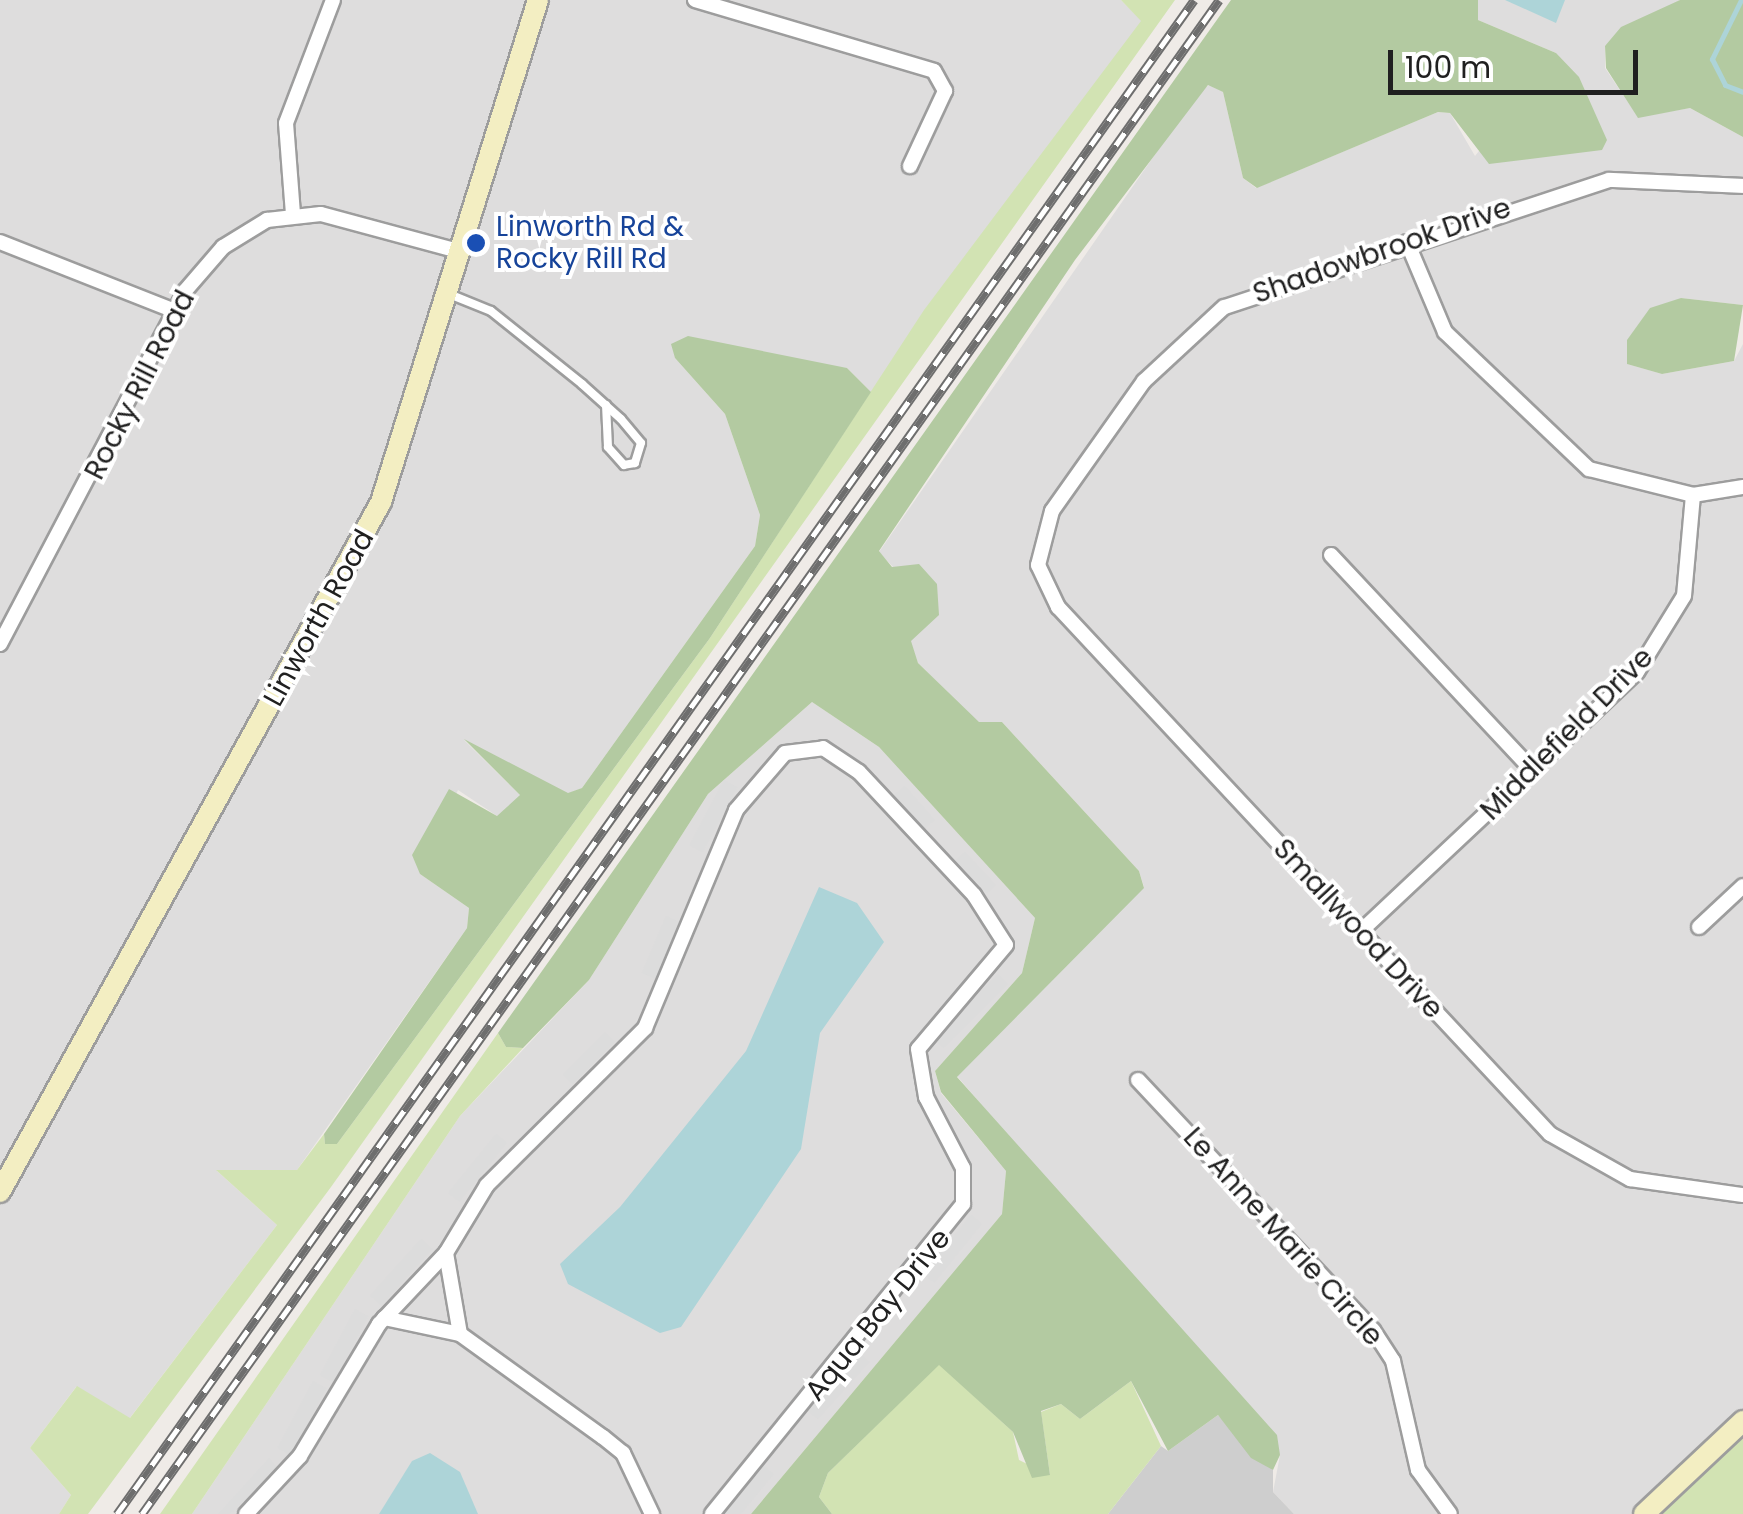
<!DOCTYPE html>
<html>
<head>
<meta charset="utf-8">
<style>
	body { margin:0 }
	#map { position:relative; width:1743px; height:1514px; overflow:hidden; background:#efebe7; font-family:Poppins,sans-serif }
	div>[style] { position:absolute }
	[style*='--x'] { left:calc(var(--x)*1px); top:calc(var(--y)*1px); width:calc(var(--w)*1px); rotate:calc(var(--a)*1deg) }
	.residential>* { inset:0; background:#dedddd }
	.religious>* { inset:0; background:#cecece }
	.grass>* { inset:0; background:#d2e3b3 }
	.forest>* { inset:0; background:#b3caa1 }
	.parking>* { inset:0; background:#dcdcdc; transform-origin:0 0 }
	.water>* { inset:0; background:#add4d8 }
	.stream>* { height:5px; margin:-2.5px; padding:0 2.5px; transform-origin:2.5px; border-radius:2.5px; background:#add4d8 }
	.roads { filter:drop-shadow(2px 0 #9d9d9d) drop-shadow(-2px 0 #9d9d9d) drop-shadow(0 2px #9d9d9d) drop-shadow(0 -2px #9d9d9d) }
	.lane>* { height:8px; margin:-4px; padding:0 4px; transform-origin:4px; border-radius:4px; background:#fff }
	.street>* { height:14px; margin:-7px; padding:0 7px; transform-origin:7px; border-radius:7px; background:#fff }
	.secondary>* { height:20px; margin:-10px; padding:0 10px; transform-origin:10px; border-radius:10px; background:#f3eec2 }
	.rail>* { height:9px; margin-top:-4.5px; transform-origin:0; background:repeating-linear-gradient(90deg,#fff 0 15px,#6e6e6e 0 30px); box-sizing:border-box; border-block:2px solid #6e6e6e }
	.dots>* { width:28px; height:28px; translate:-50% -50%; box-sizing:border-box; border:5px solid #fff; border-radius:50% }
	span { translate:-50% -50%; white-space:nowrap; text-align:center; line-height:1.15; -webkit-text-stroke:8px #fff; paint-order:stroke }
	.transit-label { font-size:28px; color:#164399 }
	.left { translate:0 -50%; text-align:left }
	.street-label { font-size:28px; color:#202020 }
	.scale { position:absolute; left:1388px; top:50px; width:250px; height:45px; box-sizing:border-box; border:5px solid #202020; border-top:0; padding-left:12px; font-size:30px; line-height:35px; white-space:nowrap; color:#202020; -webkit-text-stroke:8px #fff; paint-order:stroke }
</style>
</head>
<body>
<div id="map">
	<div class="residential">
		<div style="clip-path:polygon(0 0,1121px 0,1142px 21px,871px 392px,847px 368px,675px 358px,725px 414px,760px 515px,755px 546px,582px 788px,568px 794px,464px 740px,520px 795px,511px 812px,497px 816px,458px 790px,420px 874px,469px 908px,467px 928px,297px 1170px,217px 1171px,277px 1225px,129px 1419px,76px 1387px,30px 1448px,71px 1495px,59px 1514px,0 1514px)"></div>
		<div style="clip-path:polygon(1478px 0,1680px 0,1605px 46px,1605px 68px,1638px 117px,1690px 108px,1743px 137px,1743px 305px,1681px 298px,1627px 364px,1662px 374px,1734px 361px,1743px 344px,1743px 1433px,1657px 1514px,1294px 1514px,1273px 1492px,1280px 1455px,957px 1076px,1144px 887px,1139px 871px,1002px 722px,979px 723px,918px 663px,910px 641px,938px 615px,879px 552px,1197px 94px,1209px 85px,1223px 92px,1243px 178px,1256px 188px,1438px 112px,1450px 113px,1475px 156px,1556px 53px,1478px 20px)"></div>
		<div style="clip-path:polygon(812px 702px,879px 747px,1035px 918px,1022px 973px,935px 1071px,941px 1093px,1006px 1171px,1002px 1214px,751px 1514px,192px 1514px,460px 1116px,589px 980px,708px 794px)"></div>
	</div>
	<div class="religious">
		<div style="clip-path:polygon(1218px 1415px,1273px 1470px,1273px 1492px,1294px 1514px,1108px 1514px,1161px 1446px,1168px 1451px)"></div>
	</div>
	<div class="grass">
		<div style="clip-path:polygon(1121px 0,1175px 0,331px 1187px,88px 1514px,59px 1514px,71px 1495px,30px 1448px,77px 1386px,130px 1418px,277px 1225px,216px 1170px,297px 1170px,324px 1134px,325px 1144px,337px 1144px,710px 638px,924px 310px,1141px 21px)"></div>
		<div style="clip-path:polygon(498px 1033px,506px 1047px,523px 1048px,460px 1116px,192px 1514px,160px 1514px)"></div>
		<div style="clip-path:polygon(939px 1364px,1013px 1432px,1019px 1460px,1050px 1475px,1041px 1412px,1061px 1404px,1080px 1419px,1131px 1381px,1161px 1446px,1108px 1514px,832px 1514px,819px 1497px,828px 1473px)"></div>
		<div style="clip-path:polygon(1743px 1433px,1743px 1514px,1657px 1514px)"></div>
	</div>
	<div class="forest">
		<div style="clip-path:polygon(1231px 0,1478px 0,1478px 20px,1556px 53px,1579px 77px,1607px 140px,1602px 150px,1489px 164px,1450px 113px,1438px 112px,1257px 188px,1243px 178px,1223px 92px,1208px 85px,1075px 260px,879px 551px,892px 567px,919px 564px,937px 584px,939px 615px,911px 641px,918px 663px,979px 722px,1002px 722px,1139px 871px,1144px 888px,957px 1077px,1277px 1435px,1280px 1455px,1273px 1470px,1251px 1458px,1218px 1415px,1168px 1451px,1131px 1381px,1080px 1419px,1061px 1404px,1041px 1411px,1050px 1475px,1032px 1478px,1013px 1432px,939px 1365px,828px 1473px,819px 1497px,832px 1514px,751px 1514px,1002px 1214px,1006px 1171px,941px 1092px,935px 1071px,1022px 973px,1035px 918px,879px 747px,812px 702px,708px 794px,589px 980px,523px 1048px,506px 1047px,498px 1033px)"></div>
		<div style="clip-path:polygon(1680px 0,1743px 0,1743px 137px,1690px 108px,1638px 118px,1606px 68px,1605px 46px,1621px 27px)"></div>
		<div style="clip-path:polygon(1681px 298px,1743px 305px,1734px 361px,1662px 374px,1627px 364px,1627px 340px,1650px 308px)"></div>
		<div style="clip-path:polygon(688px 336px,847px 368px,871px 392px,710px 638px,337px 1144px,325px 1144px,324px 1134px,467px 928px,469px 908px,420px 874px,412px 855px,449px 789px,497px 816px,520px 795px,464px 739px,568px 793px,582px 788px,755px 546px,760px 515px,725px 414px,675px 358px,671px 344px)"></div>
	</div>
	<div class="parking">
		<div style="left:724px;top:780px;width:15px;height:74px;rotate:28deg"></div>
		<div style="left:905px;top:786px;width:45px;height:15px;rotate:49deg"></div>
		<div style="left:965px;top:852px;width:45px;height:13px;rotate:47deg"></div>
		<div style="left:666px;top:916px;width:15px;height:62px;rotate:23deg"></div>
		<div style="left:998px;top:974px;width:14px;height:91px;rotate:45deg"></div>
		<div style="left:605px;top:1032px;width:14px;height:60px;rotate:45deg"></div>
		<div style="left:496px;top:1134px;width:14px;height:76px;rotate:39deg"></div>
		<div style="left:971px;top:1215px;width:14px;height:76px;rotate:39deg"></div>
		<div style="left:421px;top:1239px;width:15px;height:76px;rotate:42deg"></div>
		<div style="left:355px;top:1309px;width:15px;height:75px;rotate:28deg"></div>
		<div style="left:858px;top:1352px;width:15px;height:77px;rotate:42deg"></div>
		<div style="left:313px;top:1381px;width:15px;height:76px;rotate:28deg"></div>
		<div style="clip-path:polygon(269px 1458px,279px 1469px,230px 1514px,218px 1514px)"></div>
		<div style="clip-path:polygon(763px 1465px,774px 1474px,741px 1514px,722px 1514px)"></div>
	</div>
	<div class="water">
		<div style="clip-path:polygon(1505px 0,1565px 0,1556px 23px)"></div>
		<div style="clip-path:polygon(819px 887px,857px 903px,884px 942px,820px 1033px,801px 1149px,681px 1327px,660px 1333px,568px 1284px,560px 1264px,620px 1207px,746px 1051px)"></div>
		<div style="clip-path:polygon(430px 1453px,460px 1472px,478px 1514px,379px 1514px,412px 1461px)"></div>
	</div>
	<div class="stream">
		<div style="--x:1741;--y:0;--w:66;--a:116.2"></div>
		<div style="--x:1712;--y:59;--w:29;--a:63"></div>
		<div style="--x:1725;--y:85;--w:19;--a:21"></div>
	</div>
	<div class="roads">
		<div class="lane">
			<div style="--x:449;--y:294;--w:45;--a:22"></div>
			<div style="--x:491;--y:311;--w:117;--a:38.7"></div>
			<div style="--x:582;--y:384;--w:52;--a:41.9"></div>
			<div style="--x:621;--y:419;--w:31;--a:50"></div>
			<div style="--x:641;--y:443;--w:21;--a:107"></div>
			<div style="--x:635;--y:463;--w:11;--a:170"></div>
			<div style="--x:624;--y:465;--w:24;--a:-132"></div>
			<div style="--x:608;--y:447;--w:42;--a:-92.7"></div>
		</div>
		<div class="street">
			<div style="--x:695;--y:0;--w:249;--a:16.5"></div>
			<div style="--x:934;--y:71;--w:23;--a:61"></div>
			<div style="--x:945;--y:91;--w:83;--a:115"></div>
			<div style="--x:1743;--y:186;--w:134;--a:-177.4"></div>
			<div style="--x:1609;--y:180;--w:405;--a:161.7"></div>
			<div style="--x:1224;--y:307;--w:109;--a:137.2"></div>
			<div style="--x:1144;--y:381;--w:159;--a:125.3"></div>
			<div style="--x:1052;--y:511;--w:56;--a:104.5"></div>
			<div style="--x:1038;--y:565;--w:47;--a:64.5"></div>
			<div style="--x:1058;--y:607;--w:721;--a:46.97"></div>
			<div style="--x:1550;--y:1134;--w:92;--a:29.4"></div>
			<div style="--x:1630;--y:1179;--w:114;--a:8.1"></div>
			<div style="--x:293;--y:214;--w:91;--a:-94.4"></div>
			<div style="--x:286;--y:123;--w:132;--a:-69.1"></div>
			<div style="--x:0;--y:242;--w:188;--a:21.5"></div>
			<div style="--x:1407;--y:242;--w:98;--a:67.1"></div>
			<div style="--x:1445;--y:332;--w:199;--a:43.6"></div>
			<div style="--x:1589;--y:469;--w:107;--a:14"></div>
			<div style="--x:1693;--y:495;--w:51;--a:-9.1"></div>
			<div style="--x:1331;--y:555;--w:296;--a:46.9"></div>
			<div style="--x:0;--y:644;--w:399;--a:-62.3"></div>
			<div style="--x:185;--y:291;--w:58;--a:-49.2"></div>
			<div style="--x:223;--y:247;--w:52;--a:-31.5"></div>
			<div style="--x:267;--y:220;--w:54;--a:-6.3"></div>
			<div style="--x:321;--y:214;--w:146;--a:15.1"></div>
			<div style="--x:1699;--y:927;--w:60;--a:-43"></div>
			<div style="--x:1361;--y:931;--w:378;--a:-43.2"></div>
			<div style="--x:1637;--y:672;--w:89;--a:-58.3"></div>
			<div style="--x:1684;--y:596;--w:101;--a:-84.9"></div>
			<div style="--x:1138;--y:1080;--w:343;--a:46.8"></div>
			<div style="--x:1373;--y:1330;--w:37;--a:57"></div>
			<div style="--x:1393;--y:1361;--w:112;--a:77.1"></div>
			<div style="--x:1418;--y:1470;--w:54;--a:54"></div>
			<div style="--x:446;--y:1253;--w:82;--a:80.2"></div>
			<div style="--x:384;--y:1318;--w:78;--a:11.9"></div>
			<div style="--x:460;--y:1334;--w:176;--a:35.8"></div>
			<div style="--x:603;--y:1437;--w:26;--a:39"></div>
			<div style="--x:623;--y:1453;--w:68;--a:64.6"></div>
			<div style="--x:246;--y:1514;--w:79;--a:-47"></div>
			<div style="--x:300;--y:1456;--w:154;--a:-59.1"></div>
			<div style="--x:379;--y:1324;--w:98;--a:-46.7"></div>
			<div style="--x:446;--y:1253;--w:79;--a:-58.9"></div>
			<div style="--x:487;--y:1185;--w:223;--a:-44.8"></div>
			<div style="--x:645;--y:1028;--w:236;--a:-67.3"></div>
			<div style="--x:736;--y:810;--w:75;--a:-49.3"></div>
			<div style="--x:785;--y:753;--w:38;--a:-7"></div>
			<div style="--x:823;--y:748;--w:43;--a:33.7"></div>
			<div style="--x:859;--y:772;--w:168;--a:46.9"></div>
			<div style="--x:974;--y:895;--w:59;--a:57.4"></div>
			<div style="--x:1006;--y:945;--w:136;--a:130.2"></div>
			<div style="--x:918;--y:1049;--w:49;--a:80.5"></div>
			<div style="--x:926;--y:1097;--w:80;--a:62.5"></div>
			<div style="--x:963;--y:1168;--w:36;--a:90"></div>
			<div style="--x:963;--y:1204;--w:399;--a:129"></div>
		</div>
		<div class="secondary">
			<div style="--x:0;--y:1192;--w:788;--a:-61.09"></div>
			<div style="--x:381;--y:502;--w:526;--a:-72.63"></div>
			<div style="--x:1644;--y:1514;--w:136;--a:-43.2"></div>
		</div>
	</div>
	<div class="rail">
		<div style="--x:117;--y:1514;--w:1858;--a:-54.57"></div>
		<div style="--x:142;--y:1514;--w:1858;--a:-54.57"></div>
	</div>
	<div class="dots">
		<div style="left:476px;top:243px;background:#1a4fb4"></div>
	</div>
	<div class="transit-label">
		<span class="left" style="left:496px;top:243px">Linworth Rd &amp;<br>Rocky Rill Rd</span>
	</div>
	<div class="street-label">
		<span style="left:1382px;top:251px;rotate:-19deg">Shadowbrook Drive</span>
		<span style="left:140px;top:385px;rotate:-63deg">Rocky Rill Road</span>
		<span style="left:319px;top:618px;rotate:-61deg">Linworth Road</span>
		<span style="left:1567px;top:734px;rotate:-45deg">Middlefield Drive</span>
		<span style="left:1358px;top:929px;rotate:47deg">Smallwood Drive</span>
		<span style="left:1283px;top:1237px;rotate:48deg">Le Anne Marie Circle</span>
		<span style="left:878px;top:1315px;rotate:-51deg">Aqua Bay Drive</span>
	</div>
	<div class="scale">100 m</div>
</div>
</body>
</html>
